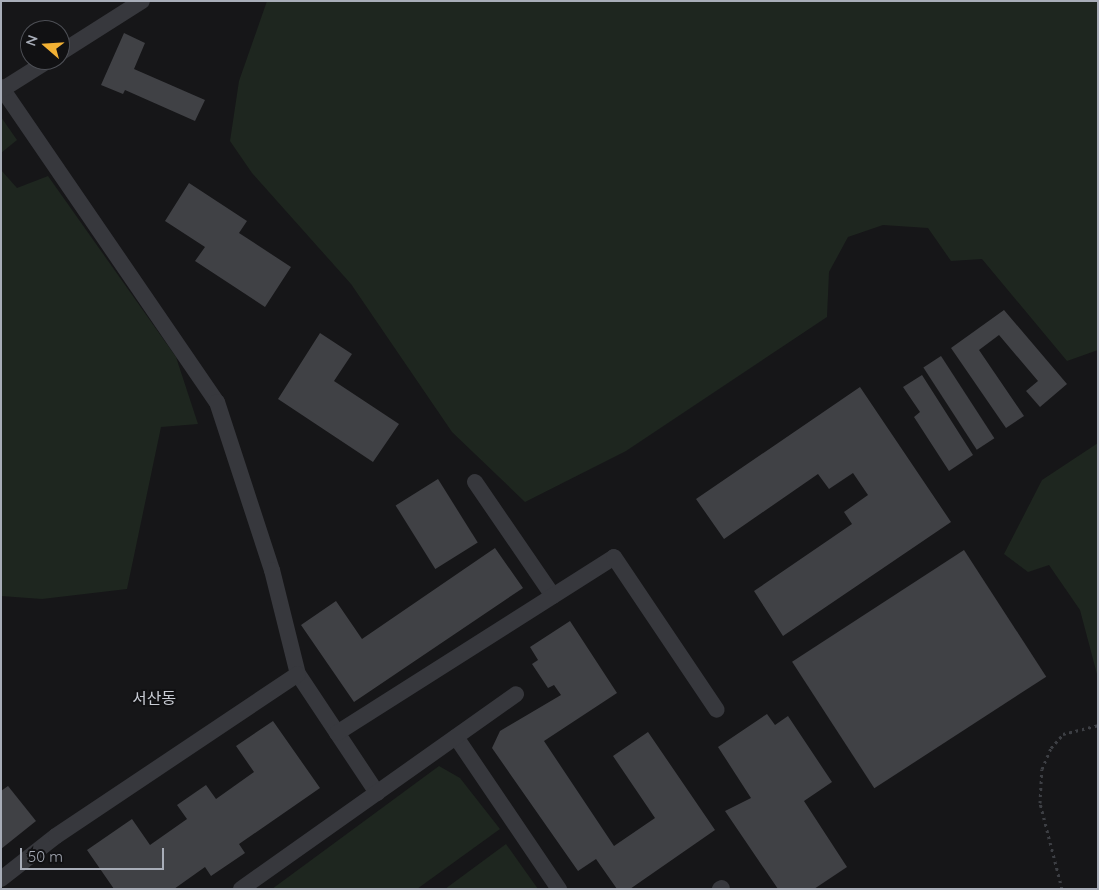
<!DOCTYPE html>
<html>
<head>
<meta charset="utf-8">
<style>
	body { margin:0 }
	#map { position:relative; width:1099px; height:890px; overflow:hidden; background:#161618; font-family:Quicksand,"Noto Sans KR",sans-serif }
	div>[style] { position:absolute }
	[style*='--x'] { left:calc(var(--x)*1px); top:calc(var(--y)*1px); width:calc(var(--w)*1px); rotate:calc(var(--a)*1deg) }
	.green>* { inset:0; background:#1e261f }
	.building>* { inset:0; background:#404145; transform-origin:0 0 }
	.path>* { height:3px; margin-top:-1.5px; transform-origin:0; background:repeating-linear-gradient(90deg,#3d3f44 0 2.5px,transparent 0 6.5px) }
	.street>* { height:16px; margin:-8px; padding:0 8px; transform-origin:8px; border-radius:8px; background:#37383d }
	span { translate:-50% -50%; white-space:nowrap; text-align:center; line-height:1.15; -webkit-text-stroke:4px #111113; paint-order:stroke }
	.quarter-label { font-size:16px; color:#c9ccd4 }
	.frame { position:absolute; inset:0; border:2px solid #a8adb8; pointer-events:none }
	.north { position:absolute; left:20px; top:20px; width:50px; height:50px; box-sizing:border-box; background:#111113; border:1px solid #4d4f55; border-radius:50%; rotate:289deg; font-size:14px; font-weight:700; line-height:20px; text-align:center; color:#a8adb8 }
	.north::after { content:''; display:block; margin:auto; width:18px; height:22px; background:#f2b134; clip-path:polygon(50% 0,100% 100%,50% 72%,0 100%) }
	.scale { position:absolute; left:20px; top:848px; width:144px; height:22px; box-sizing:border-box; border:2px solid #a8adb8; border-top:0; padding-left:6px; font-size:15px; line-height:18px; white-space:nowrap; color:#a8adb8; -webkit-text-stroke:4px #111113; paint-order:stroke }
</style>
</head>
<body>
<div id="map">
	<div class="green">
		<div style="clip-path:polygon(267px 1px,1098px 1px,1098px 350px,1067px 361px,982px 259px,951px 261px,928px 228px,883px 225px,848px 237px,829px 272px,827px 317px,626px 451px,525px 502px,452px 432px,351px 284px,252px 173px,230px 141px,239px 81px)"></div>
		<div style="clip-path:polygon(1px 117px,17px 140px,1px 153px)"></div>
		<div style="clip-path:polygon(1px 170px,17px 188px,48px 176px,176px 357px,198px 424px,161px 427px,127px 589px,42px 599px,1px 596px)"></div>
		<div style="clip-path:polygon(1098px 443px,1098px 678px,1080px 610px,1049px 565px,1028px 572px,1004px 554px,1042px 480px)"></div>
		<div style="clip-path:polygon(439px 766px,460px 778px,500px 829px,417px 889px,272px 889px)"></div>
		<div style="clip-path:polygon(506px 844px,538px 889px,445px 889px)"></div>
	</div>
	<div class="building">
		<div style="clip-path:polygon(124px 33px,145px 43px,134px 69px,205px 100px,195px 121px,125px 90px,123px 94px,101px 85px)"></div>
		<div style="clip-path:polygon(189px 183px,247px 221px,239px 233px,291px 267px,265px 307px,195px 261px,205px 247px,165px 221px)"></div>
		<div style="clip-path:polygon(1004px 310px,1067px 384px,1040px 407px,1026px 391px,1038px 381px,999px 335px,979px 350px,1024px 416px,1006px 428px,951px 348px)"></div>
		<div style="clip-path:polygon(320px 333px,352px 354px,334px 381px,399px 424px,373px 462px,278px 399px)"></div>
		<div style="left:941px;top:356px;width:98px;height:21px;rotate:57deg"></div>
		<div style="clip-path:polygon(922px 375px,973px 455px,949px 471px,914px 417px,920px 412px,903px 387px)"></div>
		<div style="clip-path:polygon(860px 387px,951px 522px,783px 636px,754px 591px,852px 524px,844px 512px,868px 495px,853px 473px,829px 489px,818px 474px,724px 539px,696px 499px)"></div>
		<div style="left:438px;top:479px;width:75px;height:50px;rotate:58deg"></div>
		<div style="clip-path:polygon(495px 548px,523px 588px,354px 702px,301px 625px,336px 601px,362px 639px)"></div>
		<div style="left:964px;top:550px;width:151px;height:205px;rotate:57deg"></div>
		<div style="clip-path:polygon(570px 621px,617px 693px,544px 741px,614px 846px,655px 818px,613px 756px,648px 732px,715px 830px,630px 889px,617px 889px,596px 859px,578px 871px,492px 748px,500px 731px,561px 695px,554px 685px,548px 688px,532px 664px,538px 660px,530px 647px)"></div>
		<div style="clip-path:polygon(767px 714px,775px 725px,788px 716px,832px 782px,804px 801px,847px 867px,814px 889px,778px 889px,725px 811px,751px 798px,718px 747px)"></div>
		<div style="clip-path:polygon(273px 721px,320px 788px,239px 844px,245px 853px,211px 876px,205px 867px,174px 889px,114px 889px,87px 850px,132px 819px,150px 845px,187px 819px,177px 805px,206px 785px,216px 799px,254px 772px,236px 746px)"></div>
		<div style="clip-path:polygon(8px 786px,36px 821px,1px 849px,1px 791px)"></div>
	</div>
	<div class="path">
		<div style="--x:1062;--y:889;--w:89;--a:-104.3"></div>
		<div style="--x:1040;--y:803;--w:34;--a:-87"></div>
		<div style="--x:1042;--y:769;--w:23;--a:-67"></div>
		<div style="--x:1051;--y:748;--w:18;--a:-49"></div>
		<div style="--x:1063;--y:734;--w:36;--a:-14"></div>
	</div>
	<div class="street">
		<div style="--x:60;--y:53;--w:97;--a:-32.4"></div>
		<div style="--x:1;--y:87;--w:382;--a:55.6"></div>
		<div style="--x:217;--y:402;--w:177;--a:71.9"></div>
		<div style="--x:272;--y:570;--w:107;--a:76"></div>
		<div style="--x:298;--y:674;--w:143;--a:56.4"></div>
		<div style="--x:3;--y:89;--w:54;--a:-32.2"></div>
		<div style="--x:475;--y:482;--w:138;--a:55.6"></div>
		<div style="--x:337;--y:733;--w:328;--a:-32.4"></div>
		<div style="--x:614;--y:557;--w:184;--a:56.1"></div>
		<div style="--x:456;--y:737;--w:184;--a:55.9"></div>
		<div style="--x:1;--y:879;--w:70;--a:-38"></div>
		<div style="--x:56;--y:836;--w:291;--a:-33.8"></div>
		<div style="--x:241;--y:889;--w:337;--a:-35.3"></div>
		<div style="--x:720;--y:889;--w:2;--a:-27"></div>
	</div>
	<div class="quarter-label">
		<span style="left:154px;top:698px">서산동</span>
	</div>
	<div class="frame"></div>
	<div class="north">N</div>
	<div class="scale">50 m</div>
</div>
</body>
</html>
